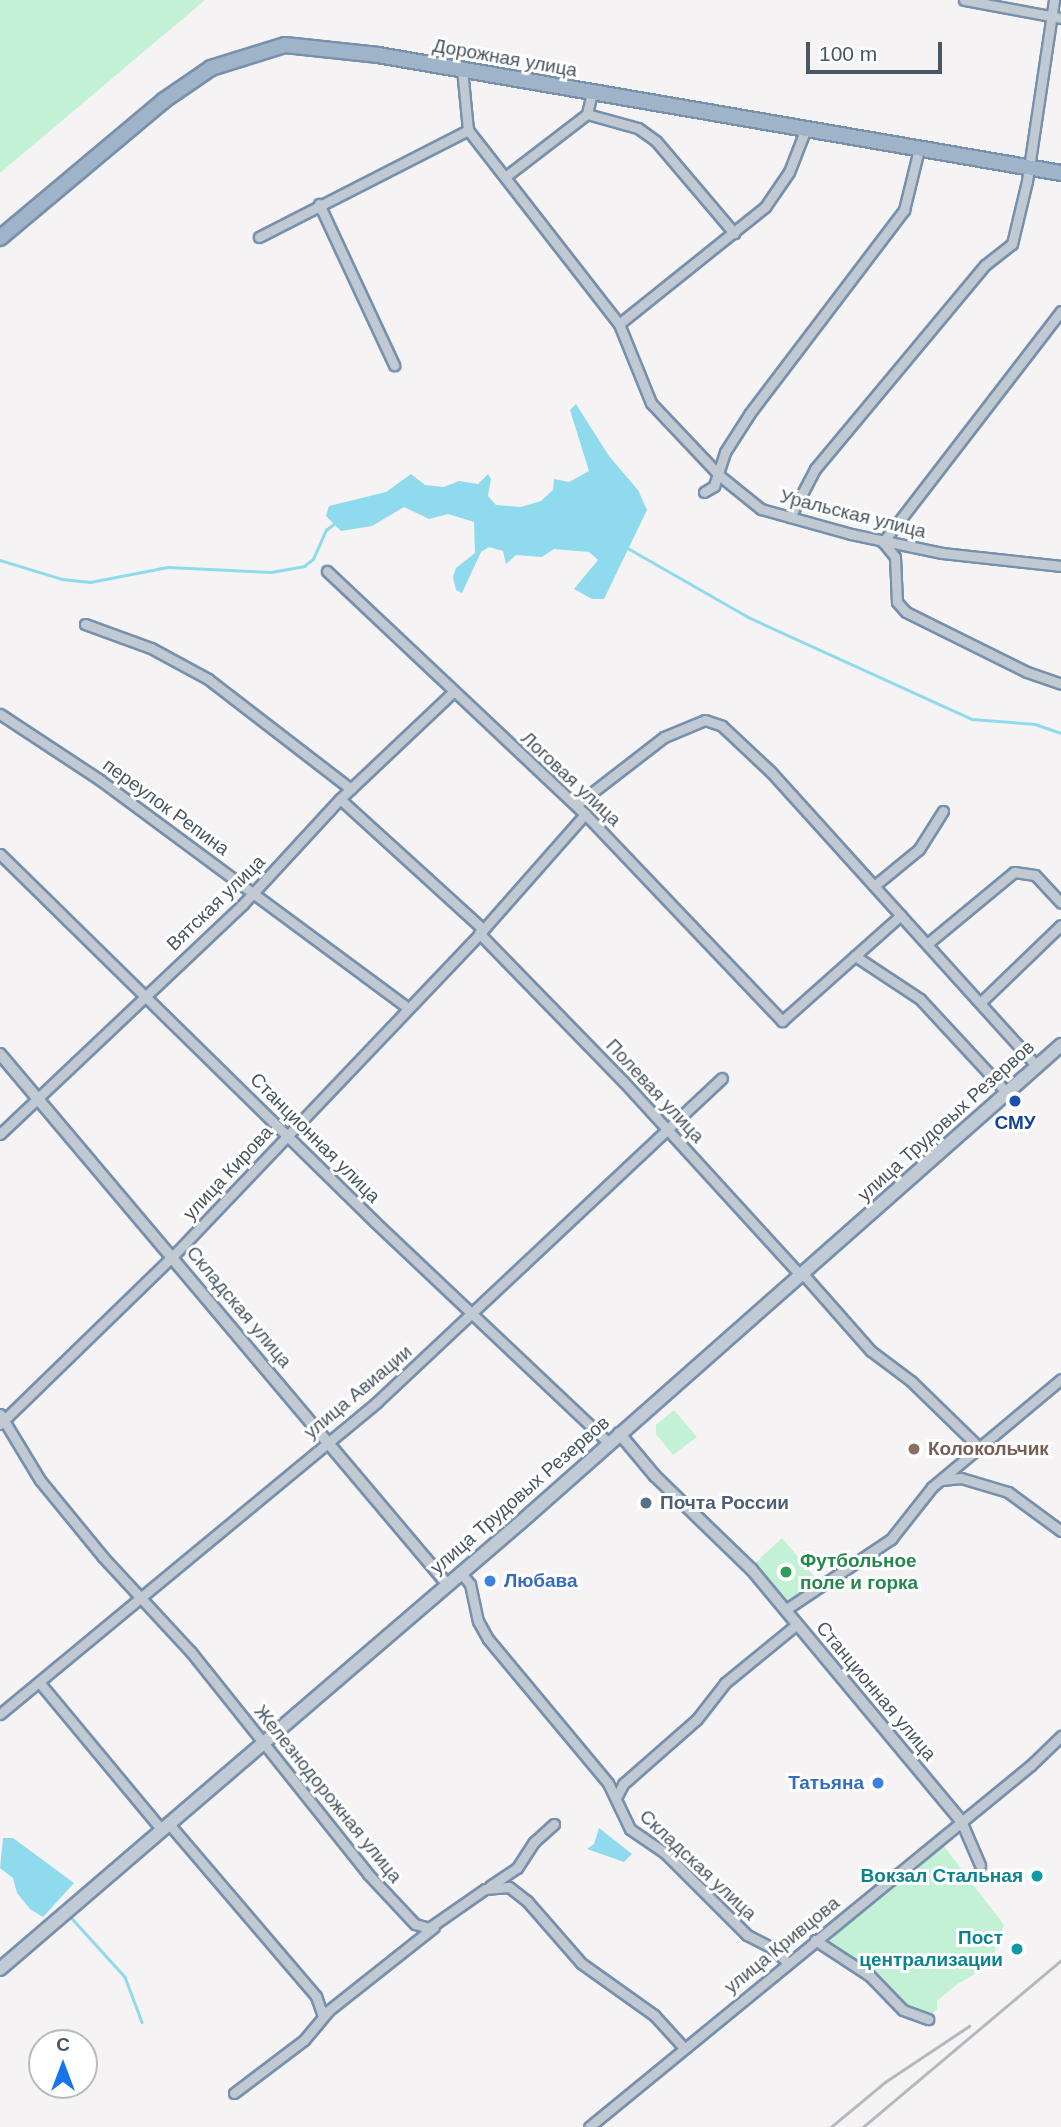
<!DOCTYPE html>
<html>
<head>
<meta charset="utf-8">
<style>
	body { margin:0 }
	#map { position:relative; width:1061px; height:2127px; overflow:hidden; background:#f5f3f3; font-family:Arial,sans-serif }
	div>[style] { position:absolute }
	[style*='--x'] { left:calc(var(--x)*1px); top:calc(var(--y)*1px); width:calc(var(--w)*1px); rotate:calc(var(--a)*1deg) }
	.green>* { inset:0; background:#c3f1d5 }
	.water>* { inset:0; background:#90daee }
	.stream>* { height:2.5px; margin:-1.25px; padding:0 1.25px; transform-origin:1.25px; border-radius:1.25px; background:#90daee }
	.roads { filter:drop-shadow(2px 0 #7690ad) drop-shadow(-2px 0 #7690ad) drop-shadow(0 2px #7690ad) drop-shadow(0 -2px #7690ad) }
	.minor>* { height:9px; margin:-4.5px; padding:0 4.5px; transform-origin:4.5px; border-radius:4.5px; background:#c1cad2 }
	.tertiary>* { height:10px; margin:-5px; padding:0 5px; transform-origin:5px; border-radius:5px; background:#c1cad2 }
	.secondary>* { height:12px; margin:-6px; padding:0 6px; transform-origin:6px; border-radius:6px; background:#c1cbd6 }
	.trunk>* { height:14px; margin:-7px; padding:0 7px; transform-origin:7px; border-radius:7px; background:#9fb4c9 }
	.rail>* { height:2.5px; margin:-1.25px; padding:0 1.25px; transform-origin:1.25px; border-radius:1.25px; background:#b5b8bd }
	.dots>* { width:19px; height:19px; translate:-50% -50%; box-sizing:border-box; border:4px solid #fff; border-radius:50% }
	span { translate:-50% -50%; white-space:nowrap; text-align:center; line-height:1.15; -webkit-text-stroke:6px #fff; paint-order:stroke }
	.street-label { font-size:19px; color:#4a5661 }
	.transit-label { font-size:19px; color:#164399; font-weight:700 }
	.education-label { font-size:19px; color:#785e54; font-weight:700 }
	.left { translate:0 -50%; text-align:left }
	.service-label { font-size:19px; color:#4e5e75; font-weight:700 }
	.leisure-label { font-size:19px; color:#27864d; font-weight:700 }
	.shop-label { font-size:19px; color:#366cbe; font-weight:700 }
	.right { translate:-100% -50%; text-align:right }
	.culture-label { font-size:19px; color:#0d838f; font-weight:700 }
	.north { position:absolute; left:28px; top:2029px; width:70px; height:70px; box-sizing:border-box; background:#fff; border:2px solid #b7bbc0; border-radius:50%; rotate:0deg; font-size:19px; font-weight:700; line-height:28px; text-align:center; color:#4a5661 }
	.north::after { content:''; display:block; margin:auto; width:24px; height:32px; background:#1a73e8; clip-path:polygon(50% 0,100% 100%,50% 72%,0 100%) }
	.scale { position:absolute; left:806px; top:42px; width:136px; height:32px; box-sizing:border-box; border:4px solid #4a5661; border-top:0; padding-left:9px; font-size:21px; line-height:24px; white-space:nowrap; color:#4a5661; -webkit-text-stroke:5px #fff; paint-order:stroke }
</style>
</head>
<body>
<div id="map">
	<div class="green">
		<div style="clip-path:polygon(0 0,205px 0,0 173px)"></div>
		<div style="clip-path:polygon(674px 1410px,697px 1437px,673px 1455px,656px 1434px,656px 1425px)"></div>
		<div style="clip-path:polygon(782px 1538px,818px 1581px,786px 1602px,755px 1563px)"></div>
		<div style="clip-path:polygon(943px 1845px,1004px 1925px,990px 1965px,956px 1985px,937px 2001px,937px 2009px,931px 2016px,915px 2011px,830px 1943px,831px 1936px)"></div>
	</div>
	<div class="water">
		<div style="clip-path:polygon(576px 404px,609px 456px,638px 490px,647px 510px,604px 599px,592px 599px,574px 589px,598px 560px,589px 552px,554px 549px,542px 557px,516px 555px,506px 564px,503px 551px,489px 547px,481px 552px,462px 593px,456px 590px,453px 577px,456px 568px,475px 553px,474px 522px,448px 514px,429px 519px,404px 507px,372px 526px,341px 531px,326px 516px,329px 506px,386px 492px,411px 474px,425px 485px,444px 487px,459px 481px,478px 484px,488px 474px,491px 479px,488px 496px,496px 505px,521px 507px,541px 501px,553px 490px,554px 479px,569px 482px,589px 471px,570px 410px)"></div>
		<div style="clip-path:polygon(599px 1828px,632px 1854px,624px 1862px,587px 1849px,594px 1844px)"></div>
		<div style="clip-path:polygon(3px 1838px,13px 1838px,74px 1883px,43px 1917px,30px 1909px,17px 1893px,13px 1878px,0 1868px)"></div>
	</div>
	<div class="stream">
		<div style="--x:626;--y:547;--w:141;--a:29.8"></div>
		<div style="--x:748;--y:617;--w:246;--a:24.5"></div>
		<div style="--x:972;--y:719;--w:63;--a:4.5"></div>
		<div style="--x:1035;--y:724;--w:28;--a:19"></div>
		<div style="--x:0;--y:560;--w:65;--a:17"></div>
		<div style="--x:62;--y:579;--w:28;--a:6"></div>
		<div style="--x:90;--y:582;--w:79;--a:-10.9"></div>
		<div style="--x:168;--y:567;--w:103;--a:2.8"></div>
		<div style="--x:271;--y:572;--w:34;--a:-10"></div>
		<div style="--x:304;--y:566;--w:11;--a:-38"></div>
		<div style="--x:313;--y:559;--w:32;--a:-66"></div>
		<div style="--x:326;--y:530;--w:11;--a:-38"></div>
		<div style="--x:69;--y:1915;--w:84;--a:47.9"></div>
		<div style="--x:125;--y:1977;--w:48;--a:69.3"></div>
	</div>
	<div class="roads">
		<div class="minor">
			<div style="--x:964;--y:0;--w:99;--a:10.5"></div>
			<div style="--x:462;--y:69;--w:61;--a:84.4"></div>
			<div style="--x:468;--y:130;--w:246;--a:52.1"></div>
			<div style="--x:619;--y:324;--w:85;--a:67.9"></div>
			<div style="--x:651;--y:403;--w:100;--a:46.6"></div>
			<div style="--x:720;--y:476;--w:53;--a:38.8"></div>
			<div style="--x:761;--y:509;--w:93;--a:15.5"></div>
			<div style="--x:851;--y:534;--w:93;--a:11.8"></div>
			<div style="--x:942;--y:553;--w:120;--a:6.2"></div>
			<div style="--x:587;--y:114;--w:22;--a:-77"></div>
			<div style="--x:505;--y:177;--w:103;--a:-37.5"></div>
			<div style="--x:587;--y:114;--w:53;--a:15.4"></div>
			<div style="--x:638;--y:128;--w:22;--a:36"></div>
			<div style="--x:656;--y:141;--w:121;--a:49.7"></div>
			<div style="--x:319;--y:204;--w:178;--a:65"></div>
			<div style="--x:259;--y:237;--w:235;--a:-27.1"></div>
			<div style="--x:1061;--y:311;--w:292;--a:127.6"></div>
			<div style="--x:883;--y:542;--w:19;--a:51"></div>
			<div style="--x:895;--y:557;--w:45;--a:87.5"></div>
			<div style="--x:897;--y:602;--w:13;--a:48"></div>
			<div style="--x:906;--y:612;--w:135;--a:26.4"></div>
			<div style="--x:1027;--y:672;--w:36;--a:19"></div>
			<div style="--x:619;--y:324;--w:187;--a:-38.7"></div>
			<div style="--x:765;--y:207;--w:42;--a:-55.6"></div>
			<div style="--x:789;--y:172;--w:44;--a:-68.7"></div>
			<div style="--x:704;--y:492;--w:12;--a:-31"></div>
			<div style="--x:714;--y:486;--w:36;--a:-72"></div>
			<div style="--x:725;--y:452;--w:46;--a:-57.3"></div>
			<div style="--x:750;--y:413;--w:255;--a:-52.8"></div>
			<div style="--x:904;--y:210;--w:63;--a:-76.2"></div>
			<div style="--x:790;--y:517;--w:54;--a:-62.5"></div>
			<div style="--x:815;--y:469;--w:266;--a:-50.2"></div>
			<div style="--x:985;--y:265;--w:34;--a:-38"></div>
			<div style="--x:1012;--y:244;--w:65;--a:-76.6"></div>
			<div style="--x:1027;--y:181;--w:183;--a:-81.5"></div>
			<div style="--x:327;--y:571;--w:354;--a:43.3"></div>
			<div style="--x:585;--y:814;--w:286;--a:46.4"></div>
			<div style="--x:782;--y:1021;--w:159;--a:-41.7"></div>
			<div style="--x:85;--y:624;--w:70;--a:20"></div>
			<div style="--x:151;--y:648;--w:65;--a:28.5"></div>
			<div style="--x:208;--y:679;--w:180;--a:37.6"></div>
			<div style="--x:0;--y:714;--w:120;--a:33.4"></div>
			<div style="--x:100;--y:780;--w:383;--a:36.5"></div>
			<div style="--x:340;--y:799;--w:193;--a:42.3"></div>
			<div style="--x:576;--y:805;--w:111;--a:-37.7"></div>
			<div style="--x:664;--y:737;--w:44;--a:-22.5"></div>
			<div style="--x:705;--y:720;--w:18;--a:19"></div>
			<div style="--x:722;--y:726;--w:67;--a:43.2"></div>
			<div style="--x:771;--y:772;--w:396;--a:47.9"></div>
			<div style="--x:0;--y:854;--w:525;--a:44.46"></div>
			<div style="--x:375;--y:1222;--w:322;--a:43.4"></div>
			<div style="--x:874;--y:886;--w:58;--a:-39.4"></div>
			<div style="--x:919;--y:849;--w:45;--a:-57.7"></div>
			<div style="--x:479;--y:933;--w:208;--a:45.8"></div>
			<div style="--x:624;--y:1082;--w:263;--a:47.6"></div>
			<div style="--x:927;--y:944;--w:113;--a:-39.6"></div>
			<div style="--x:1014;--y:872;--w:21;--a:8"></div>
			<div style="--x:1035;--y:875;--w:38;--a:47"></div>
			<div style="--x:855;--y:956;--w:78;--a:33.5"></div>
			<div style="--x:920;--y:999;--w:128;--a:47.2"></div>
			<div style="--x:980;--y:1003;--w:112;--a:-43.9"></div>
			<div style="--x:0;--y:1134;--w:335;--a:-43.4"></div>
			<div style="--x:243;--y:904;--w:143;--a:-47.3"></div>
			<div style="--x:340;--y:799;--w:154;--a:-43.4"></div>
			<div style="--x:803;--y:1274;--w:103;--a:48.6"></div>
			<div style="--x:871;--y:1351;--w:50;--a:36.9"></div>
			<div style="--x:911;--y:1381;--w:96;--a:44.2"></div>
			<div style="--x:0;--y:1414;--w:77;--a:58.8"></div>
			<div style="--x:40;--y:1480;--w:99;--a:50.7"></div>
			<div style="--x:103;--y:1557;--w:129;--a:47.2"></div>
			<div style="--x:191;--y:1652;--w:284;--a:51.4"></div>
			<div style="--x:368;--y:1874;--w:69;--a:46.8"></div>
			<div style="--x:415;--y:1924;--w:15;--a:16"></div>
			<div style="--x:429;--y:1928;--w:68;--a:-34.9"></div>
			<div style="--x:485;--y:1889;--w:24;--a:-5"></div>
			<div style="--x:509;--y:1887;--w:23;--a:38"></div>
			<div style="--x:527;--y:1901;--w:82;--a:48.9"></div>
			<div style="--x:581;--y:1963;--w:90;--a:35.5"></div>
			<div style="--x:654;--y:2015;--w:45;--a:47.7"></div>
			<div style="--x:0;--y:1424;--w:241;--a:-44.2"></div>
			<div style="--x:173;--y:1256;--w:448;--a:-46.4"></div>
			<div style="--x:482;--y:931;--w:156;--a:-48.6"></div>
			<div style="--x:942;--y:1480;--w:19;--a:-6"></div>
			<div style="--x:961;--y:1478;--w:49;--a:16.6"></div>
			<div style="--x:1008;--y:1492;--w:66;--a:36.3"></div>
			<div style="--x:461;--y:1573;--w:14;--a:51"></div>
			<div style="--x:470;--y:1584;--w:38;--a:78"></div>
			<div style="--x:478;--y:1621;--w:21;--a:61"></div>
			<div style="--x:488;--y:1639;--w:187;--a:50.2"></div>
			<div style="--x:608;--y:1783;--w:51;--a:64.4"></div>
			<div style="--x:630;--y:1829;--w:42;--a:34.4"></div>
			<div style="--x:665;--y:1853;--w:116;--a:45"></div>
			<div style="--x:747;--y:1935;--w:27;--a:27"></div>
			<div style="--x:771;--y:1947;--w:23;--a:43"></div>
			<div style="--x:785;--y:1610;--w:128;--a:-33.8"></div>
			<div style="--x:891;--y:1539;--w:66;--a:-51.7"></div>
			<div style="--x:932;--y:1487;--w:168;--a:-39.9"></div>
			<div style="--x:39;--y:1682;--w:192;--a:50.3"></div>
			<div style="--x:0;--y:1714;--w:489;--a:-39.6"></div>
			<div style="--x:377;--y:1402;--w:473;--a:-43.2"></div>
			<div style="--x:616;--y:1798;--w:16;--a:-63"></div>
			<div style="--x:623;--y:1784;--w:98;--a:-41.3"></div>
			<div style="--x:697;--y:1719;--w:46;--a:-52.1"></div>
			<div style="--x:725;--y:1683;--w:93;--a:-39.3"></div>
			<div style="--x:961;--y:1821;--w:48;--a:66.6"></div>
			<div style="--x:169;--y:1824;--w:226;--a:49.5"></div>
			<div style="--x:316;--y:1996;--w:21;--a:71"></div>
			<div style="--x:490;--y:1886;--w:32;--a:-34"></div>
			<div style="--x:517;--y:1868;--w:31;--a:-57"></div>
			<div style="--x:534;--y:1842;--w:27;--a:-42"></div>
			<div style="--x:815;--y:1940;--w:66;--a:33.2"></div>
			<div style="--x:870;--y:1976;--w:47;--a:45.9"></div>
			<div style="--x:903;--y:2010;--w:27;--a:20"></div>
			<div style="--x:234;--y:2093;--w:88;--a:-37.1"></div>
			<div style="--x:304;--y:2040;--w:38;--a:-50"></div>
			<div style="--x:328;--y:2011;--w:135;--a:-38.4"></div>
			<div style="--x:589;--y:2127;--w:571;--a:-39.32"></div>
			<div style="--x:1031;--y:1765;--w:42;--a:-44"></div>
		</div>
		<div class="tertiary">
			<div style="--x:0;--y:1054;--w:695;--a:49.85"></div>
			<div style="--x:619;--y:1433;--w:56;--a:50.1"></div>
			<div style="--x:655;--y:1476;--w:135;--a:44.1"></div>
			<div style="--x:752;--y:1570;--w:327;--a:50.2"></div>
		</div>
		<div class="secondary">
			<div style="--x:0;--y:1969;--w:686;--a:-40.63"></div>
			<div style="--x:521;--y:1522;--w:721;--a:-41.46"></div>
		</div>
		<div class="trunk">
			<div style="--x:0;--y:238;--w:213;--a:-40"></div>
			<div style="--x:163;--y:101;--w:58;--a:-34.5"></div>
			<div style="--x:211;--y:68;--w:77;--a:-17.3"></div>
			<div style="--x:285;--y:45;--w:94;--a:6.1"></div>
			<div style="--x:378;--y:55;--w:693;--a:9.8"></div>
		</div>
	</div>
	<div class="rail">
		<div style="--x:831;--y:2127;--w:70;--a:-39.8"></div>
		<div style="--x:885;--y:2082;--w:101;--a:-33.7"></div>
		<div style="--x:863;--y:2127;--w:259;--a:-40.1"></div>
	</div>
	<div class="dots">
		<div style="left:1015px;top:1101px;background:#1a4fb4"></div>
		<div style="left:914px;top:1449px;background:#8d6e63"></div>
		<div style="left:646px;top:1503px;background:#5c6f8a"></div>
		<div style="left:786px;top:1572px;background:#2e9e5b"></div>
		<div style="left:490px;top:1581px;background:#3f7fe0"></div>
		<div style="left:878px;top:1783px;background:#3f7fe0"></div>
		<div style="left:1037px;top:1876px;background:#0f9aa8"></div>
		<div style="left:1017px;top:1949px;background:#0f9aa8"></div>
	</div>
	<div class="street-label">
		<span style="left:505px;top:58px;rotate:10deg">Дорожная улица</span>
		<span style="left:853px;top:514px;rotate:14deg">Уральская улица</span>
		<span style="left:571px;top:779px;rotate:43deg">Логовая улица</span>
		<span style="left:166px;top:807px;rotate:36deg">переулок Репина</span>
		<span style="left:216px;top:903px;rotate:-44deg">Вятская улица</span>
		<span style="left:655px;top:1091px;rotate:47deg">Полевая улица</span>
		<span style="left:946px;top:1121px;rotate:-42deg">улица Трудовых Резервов</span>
		<span style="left:315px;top:1138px;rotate:45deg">Станционная улица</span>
		<span style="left:228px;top:1173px;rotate:-47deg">улица Кирова</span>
		<span style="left:239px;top:1307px;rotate:50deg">Складская улица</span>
		<span style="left:358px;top:1392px;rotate:-40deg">улица Авиации</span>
		<span style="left:520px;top:1495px;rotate:-41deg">улица Трудовых Резервов</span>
		<span style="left:876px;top:1691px;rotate:50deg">Станционная улица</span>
		<span style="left:328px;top:1794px;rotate:51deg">Железнодорожная улица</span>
		<span style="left:698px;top:1865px;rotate:43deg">Складская улица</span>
		<span style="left:782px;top:1945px;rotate:-39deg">улица Кривцова</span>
	</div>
	<div class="transit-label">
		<span style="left:1015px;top:1123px">СМУ</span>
	</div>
	<div class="education-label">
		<span class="left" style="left:928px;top:1449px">Колокольчик</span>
	</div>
	<div class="service-label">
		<span class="left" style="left:660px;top:1503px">Почта России</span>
	</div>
	<div class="leisure-label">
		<span class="left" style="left:800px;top:1572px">Футбольное<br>поле и горка</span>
	</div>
	<div class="shop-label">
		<span class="left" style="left:504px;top:1581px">Любава</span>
		<span class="right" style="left:864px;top:1783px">Татьяна</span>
	</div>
	<div class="culture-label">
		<span class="right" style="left:1023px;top:1876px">Вокзал Стальная</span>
		<span class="right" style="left:1003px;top:1949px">Пост<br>централизации</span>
	</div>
	<div class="north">С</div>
	<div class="scale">100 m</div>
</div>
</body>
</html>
